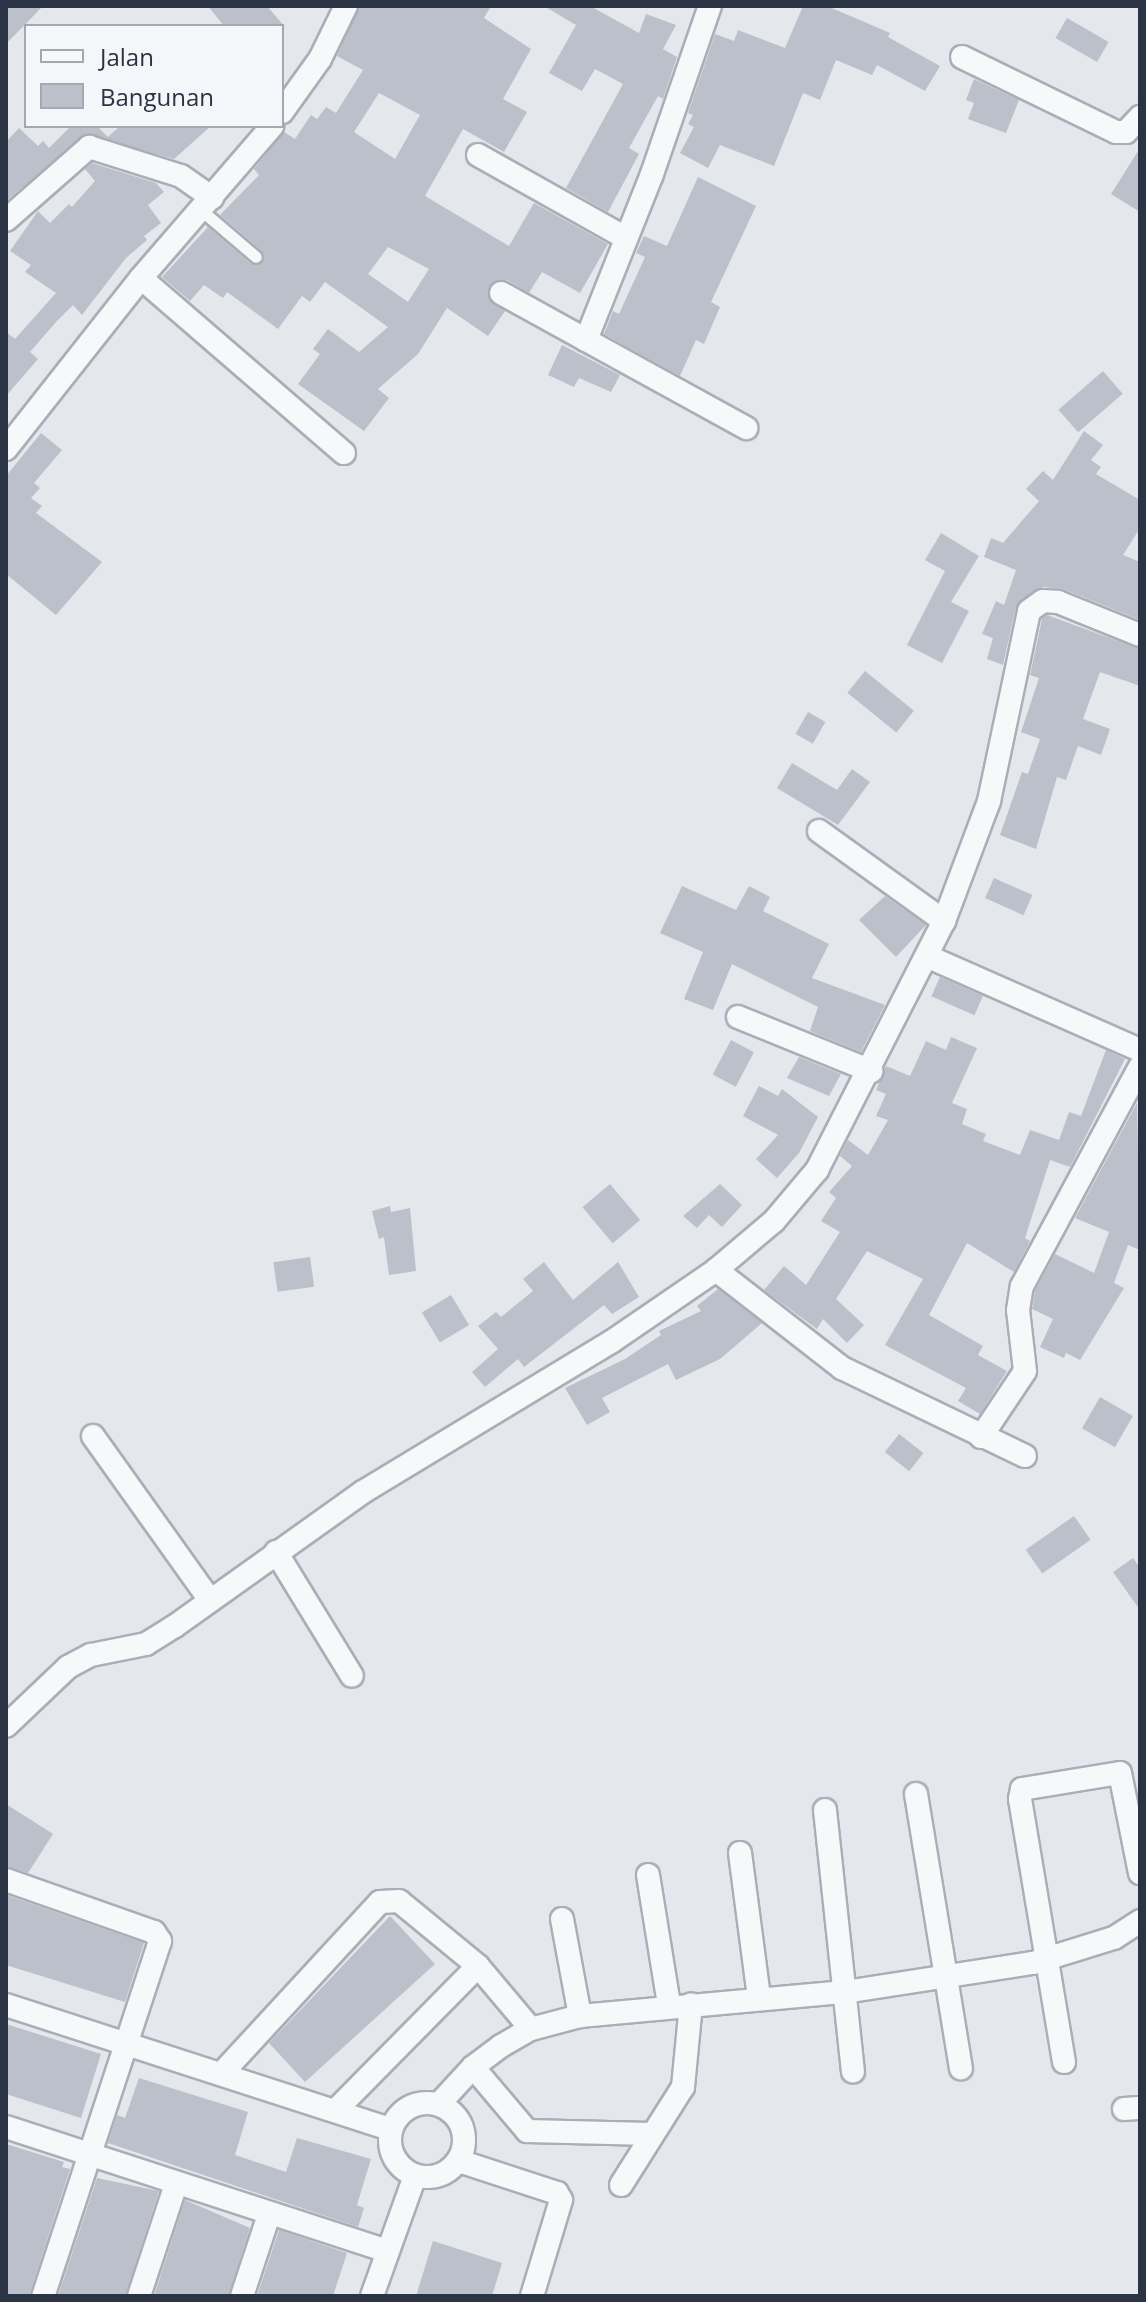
<!DOCTYPE html>
<html>
<head>
<meta charset="utf-8">
<style>
	body { margin:0 }
	#map { position:relative; width:1146px; height:2302px; overflow:hidden; background:#e4e7ec; font-family:"Open Sans",sans-serif }
	div>[style] { position:absolute }
	[style*='--x'] { left:calc(var(--x)*1px); top:calc(var(--y)*1px); width:calc(var(--w)*1px); rotate:calc(var(--a)*1deg) }
	.building>* { inset:0; background:#bbc0ca; transform-origin:0 0 }
	.roads { filter:drop-shadow(2px 0 #a9aeb7) drop-shadow(-2px 0 #a9aeb7) drop-shadow(0 2px #a9aeb7) drop-shadow(0 -2px #a9aeb7) }
	.lane>* { height:11px; margin:-5.5px; padding:0 5.5px; transform-origin:5.5px; border-radius:5.5px; background:#f7f8fa }
	.street>* { height:22px; margin:-11px; padding:0 11px; transform-origin:11px; border-radius:11px; background:#f7f8fa }
	.street>.ring { margin:-11px; padding:0; box-sizing:content-box; background:none; border:22px solid #f7f8fa; border-radius:50% }
	span { translate:-50% -50%; white-space:nowrap; text-align:center; line-height:1.15; -webkit-text-stroke:6px #f4f6f9; paint-order:stroke }
	.frame { position:absolute; inset:0; border:8px solid #2b3445; pointer-events:none }
	.legend { position:absolute; left:24px; top:24px; width:260px; height:104px; box-sizing:border-box; background:#f4f6f9; border:2px solid #a4a8b1; margin:0; padding:10px 14px; list-style:none; font-size:24px; color:#2b3445 }
	.legend li { display:flex; align-items:center; gap:16px; height:40px }
	.legend b { width:40px; border:2px solid #a4a8b1 }
</style>
</head>
<body>
<div id="map">
	<div class="building">
		<div style="clip-path:polygon(6px 6px,43px 6px,6px 44px)"></div>
		<div style="clip-path:polygon(208px 6px,267px 6px,284px 26px,224px 26px)"></div>
		<div style="clip-path:polygon(evenodd,360px 6px,491px 6px,484px 18px,531px 49px,503px 99px,527px 112px,504px 152px,463px 129px,425px 196px,509px 246px,534px 203px,608px 244px,580px 293px,542px 272px,529px 293px,507px 280px,493px 282px,489px 300px,505px 311px,488px 336px,447px 308px,418px 354px,378px 389px,389px 398px,364px 431px,298px 384px,320px 354px,313px 349px,328px 329px,359px 352px,388px 327px,325px 282px,310px 302px,302px 296px,278px 329px,227px 292px,223px 298px,204px 285px,190px 301px,162px 277px,208px 227px,251px 264px,263px 262px,262px 251px,220px 215px,259px 175px,254px 169px,284px 132px,295px 139px,311px 115px,317px 119px,326px 107px,336px 113px,363px 70px,337px 56px,360px 6px,379px 93px,420px 115px,395px 159px,354px 132px,379px 93px,360px 6px,388px 247px,429px 269px,408px 302px,368px 274px,388px 247px)"></div>
		<div style="clip-path:polygon(544px 6px,590px 6px,639px 33px,646px 14px,676px 25px,663px 49px,677px 57px,663px 99px,658px 96px,629px 148px,639px 154px,608px 212px,566px 188px,623px 84px,595px 69px,582px 91px,549px 73px,576px 25px)"></div>
		<div style="clip-path:polygon(803px 6px,827px 6px,890px 33px,888px 37px,940px 66px,925px 91px,877px 65px,872px 75px,836px 60px,820px 100px,803px 93px,774px 166px,720px 145px,708px 168px,680px 153px,694px 127px,688px 124px,693px 115px,688px 113px,715px 34px,734px 41px,738px 30px,785px 48px)"></div>
		<div style="left:1067px;top:18px;width:48px;height:23px;rotate:30deg"></div>
		<div style="clip-path:polygon(974px 79px,1019px 100px,1006px 133px,968px 119px,974px 103px,966px 100px)"></div>
		<div style="clip-path:polygon(71px 126px,97px 126px,108px 137px,120px 126px,211px 126px,174px 159px,85px 134px,6px 201px,6px 142px,19px 128px,38px 146px,43px 141px,49px 148px)"></div>
		<div style="clip-path:polygon(1140px 148px,1140px 212px,1111px 194px)"></div>
		<div style="clip-path:polygon(92px 163px,156px 183px,164px 192px,148px 205px,161px 223px,144px 236px,147px 240px,126px 258px,82px 315px,73px 305px,56px 322px,30px 352px,38px 359px,6px 396px,6px 332px,15px 339px,56px 293px,25px 272px,31px 265px,10px 251px,38px 211px,50px 223px,69px 204px,72px 207px,95px 181px,85px 169px)"></div>
		<div style="clip-path:polygon(698px 177px,756px 206px,711px 302px,720px 307px,704px 344px,696px 340px,680px 376px,604px 334px,613px 311px,619px 314px,645px 257px,636px 253px,644px 236px,667px 246px)"></div>
		<div style="clip-path:polygon(562px 345px,620px 375px,611px 392px,579px 378px,574px 387px,548px 375px)"></div>
		<div style="left:1103px;top:371px;width:30px;height:59px;rotate:49deg"></div>
		<div style="clip-path:polygon(1084px 431px,1103px 445px,1091px 460px,1101px 467px,1096px 474px,1140px 500px,1140px 528px,1123px 555px,1140px 562px,1140px 620px,1063px 589px,1043px 587px,1016px 607px,1003px 665px,987px 659px,993px 638px,982px 634px,996px 601px,1004px 605px,1016px 570px,984px 557px,991px 538px,1003px 543px,1039px 501px,1026px 489px,1043px 471px,1053px 480px)"></div>
		<div style="clip-path:polygon(41px 433px,62px 450px,34px 483px,40px 488px,31px 498px,42px 506px,36px 513px,102px 562px,56px 615px,6px 574px,6px 476px)"></div>
		<div style="clip-path:polygon(941px 533px,979px 556px,951px 602px,969px 611px,942px 663px,907px 645px,945px 571px,925px 560px)"></div>
		<div style="clip-path:polygon(1047px 615px,1140px 649px,1140px 686px,1100px 672px,1083px 719px,1110px 729px,1101px 755px,1078px 746px,1066px 780px,1057px 777px,1036px 849px,1000px 835px,1022px 772px,1028px 774px,1040px 739px,1021px 732px,1039px 678px,1030px 675px,1042px 619px)"></div>
		<div style="left:865px;top:671px;width:63px;height:28px;rotate:39deg"></div>
		<div style="left:808px;top:712px;width:20px;height:25px;rotate:30deg"></div>
		<div style="clip-path:polygon(792px 763px,837px 790px,852px 769px,870px 782px,838px 825px,777px 788px)"></div>
		<div style="left:994px;top:878px;width:42px;height:22px;rotate:24deg"></div>
		<div style="clip-path:polygon(682px 886px,736px 910px,749px 886px,770px 897px,763px 911px,829px 944px,812px 978px,885px 1005px,861px 1052px,810px 1031px,818px 1007px,732px 964px,713px 1010px,684px 999px,703px 952px,660px 933px)"></div>
		<div style="clip-path:polygon(885px 896px,926px 925px,896px 957px,859px 920px)"></div>
		<div style="left:940px;top:977px;width:47px;height:21px;rotate:24deg"></div>
		<div style="clip-path:polygon(951px 1037px,977px 1048px,952px 1103px,967px 1109px,962px 1124px,986px 1134px,983px 1141px,1020px 1155px,1030px 1130px,1059px 1140px,1069px 1112px,1081px 1116px,1106px 1050px,1125px 1059px,1070px 1167px,1050px 1160px,1025px 1238px,1030px 1241px,1014px 1272px,967px 1243px,929px 1315px,983px 1346px,978px 1355px,1007px 1371px,980px 1414px,958px 1401px,966px 1388px,885px 1345px,923px 1279px,867px 1251px,836px 1299px,864px 1325px,847px 1343px,823px 1319px,817px 1329px,764px 1290px,784px 1266px,806px 1285px,840px 1232px,821px 1221px,836px 1198px,829px 1192px,852px 1166px,840px 1156px,848px 1140px,868px 1155px,888px 1120px,876px 1116px,886px 1094px,876px 1090px,886px 1066px,910px 1076px,926px 1041px,946px 1050px)"></div>
		<div style="left:731px;top:1040px;width:26px;height:39px;rotate:28deg"></div>
		<div style="clip-path:polygon(799px 1057px,841px 1074px,829px 1096px,787px 1078px)"></div>
		<div style="clip-path:polygon(759px 1086px,778px 1096px,782px 1089px,818px 1117px,799px 1153px,777px 1178px,756px 1159px,778px 1135px,743px 1116px)"></div>
		<div style="clip-path:polygon(1137px 1103px,1140px 1250px,1128px 1245px,1114px 1283px,1124px 1288px,1080px 1360px,1066px 1353px,1064px 1358px,1040px 1347px,1053px 1319px,1032px 1309px,1035px 1291px,1055px 1254px,1094px 1273px,1109px 1232px,1075px 1218px)"></div>
		<div style="left:610px;top:1184px;width:47px;height:36px;rotate:50deg"></div>
		<div style="clip-path:polygon(720px 1184px,742px 1205px,722px 1227px,709px 1215px,697px 1228px,683px 1216px)"></div>
		<div style="clip-path:polygon(390px 1206px,391px 1212px,410px 1208px,416px 1271px,389px 1275px,384px 1237px,379px 1239px,372px 1211px)"></div>
		<div style="left:310px;top:1257px;width:30px;height:37px;rotate:82deg"></div>
		<div style="clip-path:polygon(544px 1262px,573px 1300px,618px 1262px,639px 1297px,612px 1314px,604px 1305px,524px 1367px,518px 1359px,485px 1387px,472px 1372px,498px 1349px,478px 1326px,496px 1312px,501px 1317px,533px 1291px,523px 1279px)"></div>
		<div style="clip-path:polygon(718px 1289px,762px 1323px,720px 1359px,676px 1380px,668px 1364px,602px 1398px,610px 1412px,587px 1425px,565px 1388px,625px 1359px,661px 1335px,659px 1331px,701px 1311px,697px 1306px)"></div>
		<div style="left:451px;top:1295px;width:35px;height:34px;rotate:59deg"></div>
		<div style="left:1100px;top:1397px;width:38px;height:36px;rotate:30deg"></div>
		<div style="left:899px;top:1434px;width:31px;height:23px;rotate:38deg"></div>
		<div style="left:1074px;top:1516px;width:29px;height:59px;rotate:55deg"></div>
		<div style="clip-path:polygon(1133px 1558px,1140px 1568px,1140px 1610px,1113px 1572px)"></div>
		<div style="clip-path:polygon(6px 1804px,53px 1834px,28px 1873px,6px 1866px)"></div>
		<div style="clip-path:polygon(6px 1895px,144px 1943px,125px 2002px,6px 1965px)"></div>
		<div style="clip-path:polygon(390px 1916px,435px 1964px,305px 2082px,269px 2043px)"></div>
		<div style="clip-path:polygon(6px 2024px,101px 2054px,81px 2118px,6px 2094px)"></div>
		<div style="clip-path:polygon(139px 2078px,248px 2112px,235px 2155px,286px 2172px,297px 2138px,371px 2159px,357px 2205px,364px 2208px,358px 2227px,108px 2143px,117px 2115px,125px 2118px)"></div>
		<div style="clip-path:polygon(6px 2144px,64px 2162px,62px 2167px,70px 2169px,29px 2296px,6px 2296px)"></div>
		<div style="clip-path:polygon(97px 2178px,159px 2191px,125px 2296px,58px 2296px)"></div>
		<div style="clip-path:polygon(185px 2200px,250px 2228px,228px 2296px,154px 2296px)"></div>
		<div style="clip-path:polygon(279px 2230px,347px 2253px,333px 2296px,257px 2296px)"></div>
		<div style="clip-path:polygon(433px 2241px,502px 2263px,492px 2296px,416px 2296px)"></div>
	</div>
	<div class="roads">
		<div class="lane">
			<div style="--x:201;--y:210;--w:72;--a:40.5"></div>
		</div>
		<div class="street">
			<div style="--x:962;--y:57;--w:171;--a:26"></div>
			<div style="--x:1116;--y:132;--w:10;--a:0"></div>
			<div style="--x:1126;--y:132;--w:21;--a:-47"></div>
			<div style="--x:282;--y:112;--w:65;--a:-54.4"></div>
			<div style="--x:320;--y:59;--w:59;--a:-63.9"></div>
			<div style="--x:478;--y:155;--w:167;--a:29.3"></div>
			<div style="--x:6;--y:220;--w:111;--a:-41.3"></div>
			<div style="--x:89;--y:147;--w:96;--a:17.5"></div>
			<div style="--x:181;--y:176;--w:38;--a:35"></div>
			<div style="--x:141;--y:278;--w:268;--a:40.8"></div>
			<div style="--x:501;--y:293;--w:97;--a:28.9"></div>
			<div style="--x:586;--y:340;--w:179;--a:-68.3"></div>
			<div style="--x:652;--y:174;--w:178;--a:-71"></div>
			<div style="--x:586;--y:340;--w:183;--a:28.8"></div>
			<div style="--x:6;--y:449;--w:218;--a:-51.7"></div>
			<div style="--x:141;--y:278;--w:201;--a:-49.2"></div>
			<div style="--x:819;--y:831;--w:154;--a:35.8"></div>
			<div style="--x:929;--y:957;--w:231;--a:23.8"></div>
			<div style="--x:738;--y:1017;--w:144;--a:22.1"></div>
			<div style="--x:716;--y:1270;--w:160;--a:37.9"></div>
			<div style="--x:842;--y:1368;--w:203;--a:25.7"></div>
			<div style="--x:93;--y:1436;--w:201;--a:54.5"></div>
			<div style="--x:981;--y:1437;--w:79;--a:-56.3"></div>
			<div style="--x:1025;--y:1371;--w:61;--a:-96.5"></div>
			<div style="--x:1018;--y:1310;--w:24;--a:-81"></div>
			<div style="--x:1022;--y:1286;--w:249;--a:-61.7"></div>
			<div style="--x:276;--y:1552;--w:145;--a:58.5"></div>
			<div style="--x:6;--y:1726;--w:86;--a:-43.6"></div>
			<div style="--x:68;--y:1667;--w:26;--a:-28"></div>
			<div style="--x:91;--y:1655;--w:56;--a:-11.3"></div>
			<div style="--x:146;--y:1644;--w:34;--a:-32"></div>
			<div style="--x:175;--y:1626;--w:231;--a:-35.5"></div>
			<div style="--x:363;--y:1492;--w:290;--a:-31.2"></div>
			<div style="--x:611;--y:1342;--w:127;--a:-34.4"></div>
			<div style="--x:716;--y:1270;--w:76;--a:-40.2"></div>
			<div style="--x:774;--y:1221;--w:67;--a:-49.9"></div>
			<div style="--x:817;--y:1170;--w:280;--a:-63"></div>
			<div style="--x:944;--y:921;--w:128;--a:-69.4"></div>
			<div style="--x:989;--y:801;--w:194;--a:-78.1"></div>
			<div style="--x:1029;--y:611;--w:17;--a:-36"></div>
			<div style="--x:1043;--y:601;--w:15;--a:4"></div>
			<div style="--x:1058;--y:602;--w:88;--a:21.9"></div>
			<div style="--x:916;--y:1794;--w:278;--a:80.7"></div>
			<div style="--x:825;--y:1810;--w:263;--a:83.9"></div>
			<div style="--x:740;--y:1853;--w:145;--a:82.5"></div>
			<div style="--x:648;--y:1875;--w:132;--a:80.8"></div>
			<div style="--x:6;--y:1880;--w:157;--a:19.4"></div>
			<div style="--x:154;--y:1932;--w:11;--a:56"></div>
			<div style="--x:160;--y:1941;--w:374;--a:108.2"></div>
			<div style="--x:562;--y:1919;--w:99;--a:79.5"></div>
			<div style="--x:478;--y:1966;--w:82;--a:49.9"></div>
			<div style="--x:6;--y:2005;--w:404;--a:17.9"></div>
			<div style="--x:1064;--y:2062;--w:267;--a:-99.5"></div>
			<div style="--x:1020;--y:1799;--w:10;--a:-79"></div>
			<div style="--x:1022;--y:1789;--w:99;--a:-9.3"></div>
			<div style="--x:1120;--y:1773;--w:102;--a:78.7"></div>
			<div style="--x:473;--y:2067;--w:84;--a:49.8"></div>
			<div style="--x:527;--y:2131;--w:124;--a:1.4"></div>
			<div style="--x:223;--y:2072;--w:231;--a:-47.3"></div>
			<div style="--x:380;--y:1902;--w:19;--a:-3"></div>
			<div style="--x:399;--y:1901;--w:102;--a:39.4"></div>
			<div style="--x:478;--y:1966;--w:202;--a:134.6"></div>
			<div class="ring" style="left:390px;top:2103px;width:52px;height:52px"></div>
			<div style="--x:439;--y:2104;--w:50;--a:-47.4"></div>
			<div style="--x:473;--y:2067;--w:35;--a:-37"></div>
			<div style="--x:501;--y:2046;--w:34;--a:-30"></div>
			<div style="--x:531;--y:2029;--w:51;--a:-14.9"></div>
			<div style="--x:580;--y:2016;--w:266;--a:-5.2"></div>
			<div style="--x:845;--y:1992;--w:190;--a:-8.8"></div>
			<div style="--x:1033;--y:1963;--w:85;--a:-17.2"></div>
			<div style="--x:1114;--y:1938;--w:31;--a:-33"></div>
			<div style="--x:1124;--y:2109;--w:16;--a:-4"></div>
			<div style="--x:6;--y:2127;--w:401;--a:18"></div>
			<div style="--x:459;--y:2161;--w:103;--a:18.1"></div>
			<div style="--x:557;--y:2193;--w:8;--a:60"></div>
			<div style="--x:561;--y:2200;--w:100;--a:106.8"></div>
			<div style="--x:621;--y:2185;--w:116;--a:-57.7"></div>
			<div style="--x:683;--y:2087;--w:83;--a:-84.5"></div>
			<div style="--x:139;--y:2296;--w:118;--a:-71.7"></div>
			<div style="--x:242;--y:2296;--w:85;--a:-71.6"></div>
			<div style="--x:372;--y:2296;--w:127;--a:-70.3"></div>
		</div>
	</div>
	<div class="frame"></div>
	<ul class="legend">
	<li><b style="height:10px;background:#f7f8fa"></b>Jalan</li>
	<li><b style="height:22px;background:#bbc0ca"></b>Bangunan</li>
	</ul>
</div>
</body>
</html>
